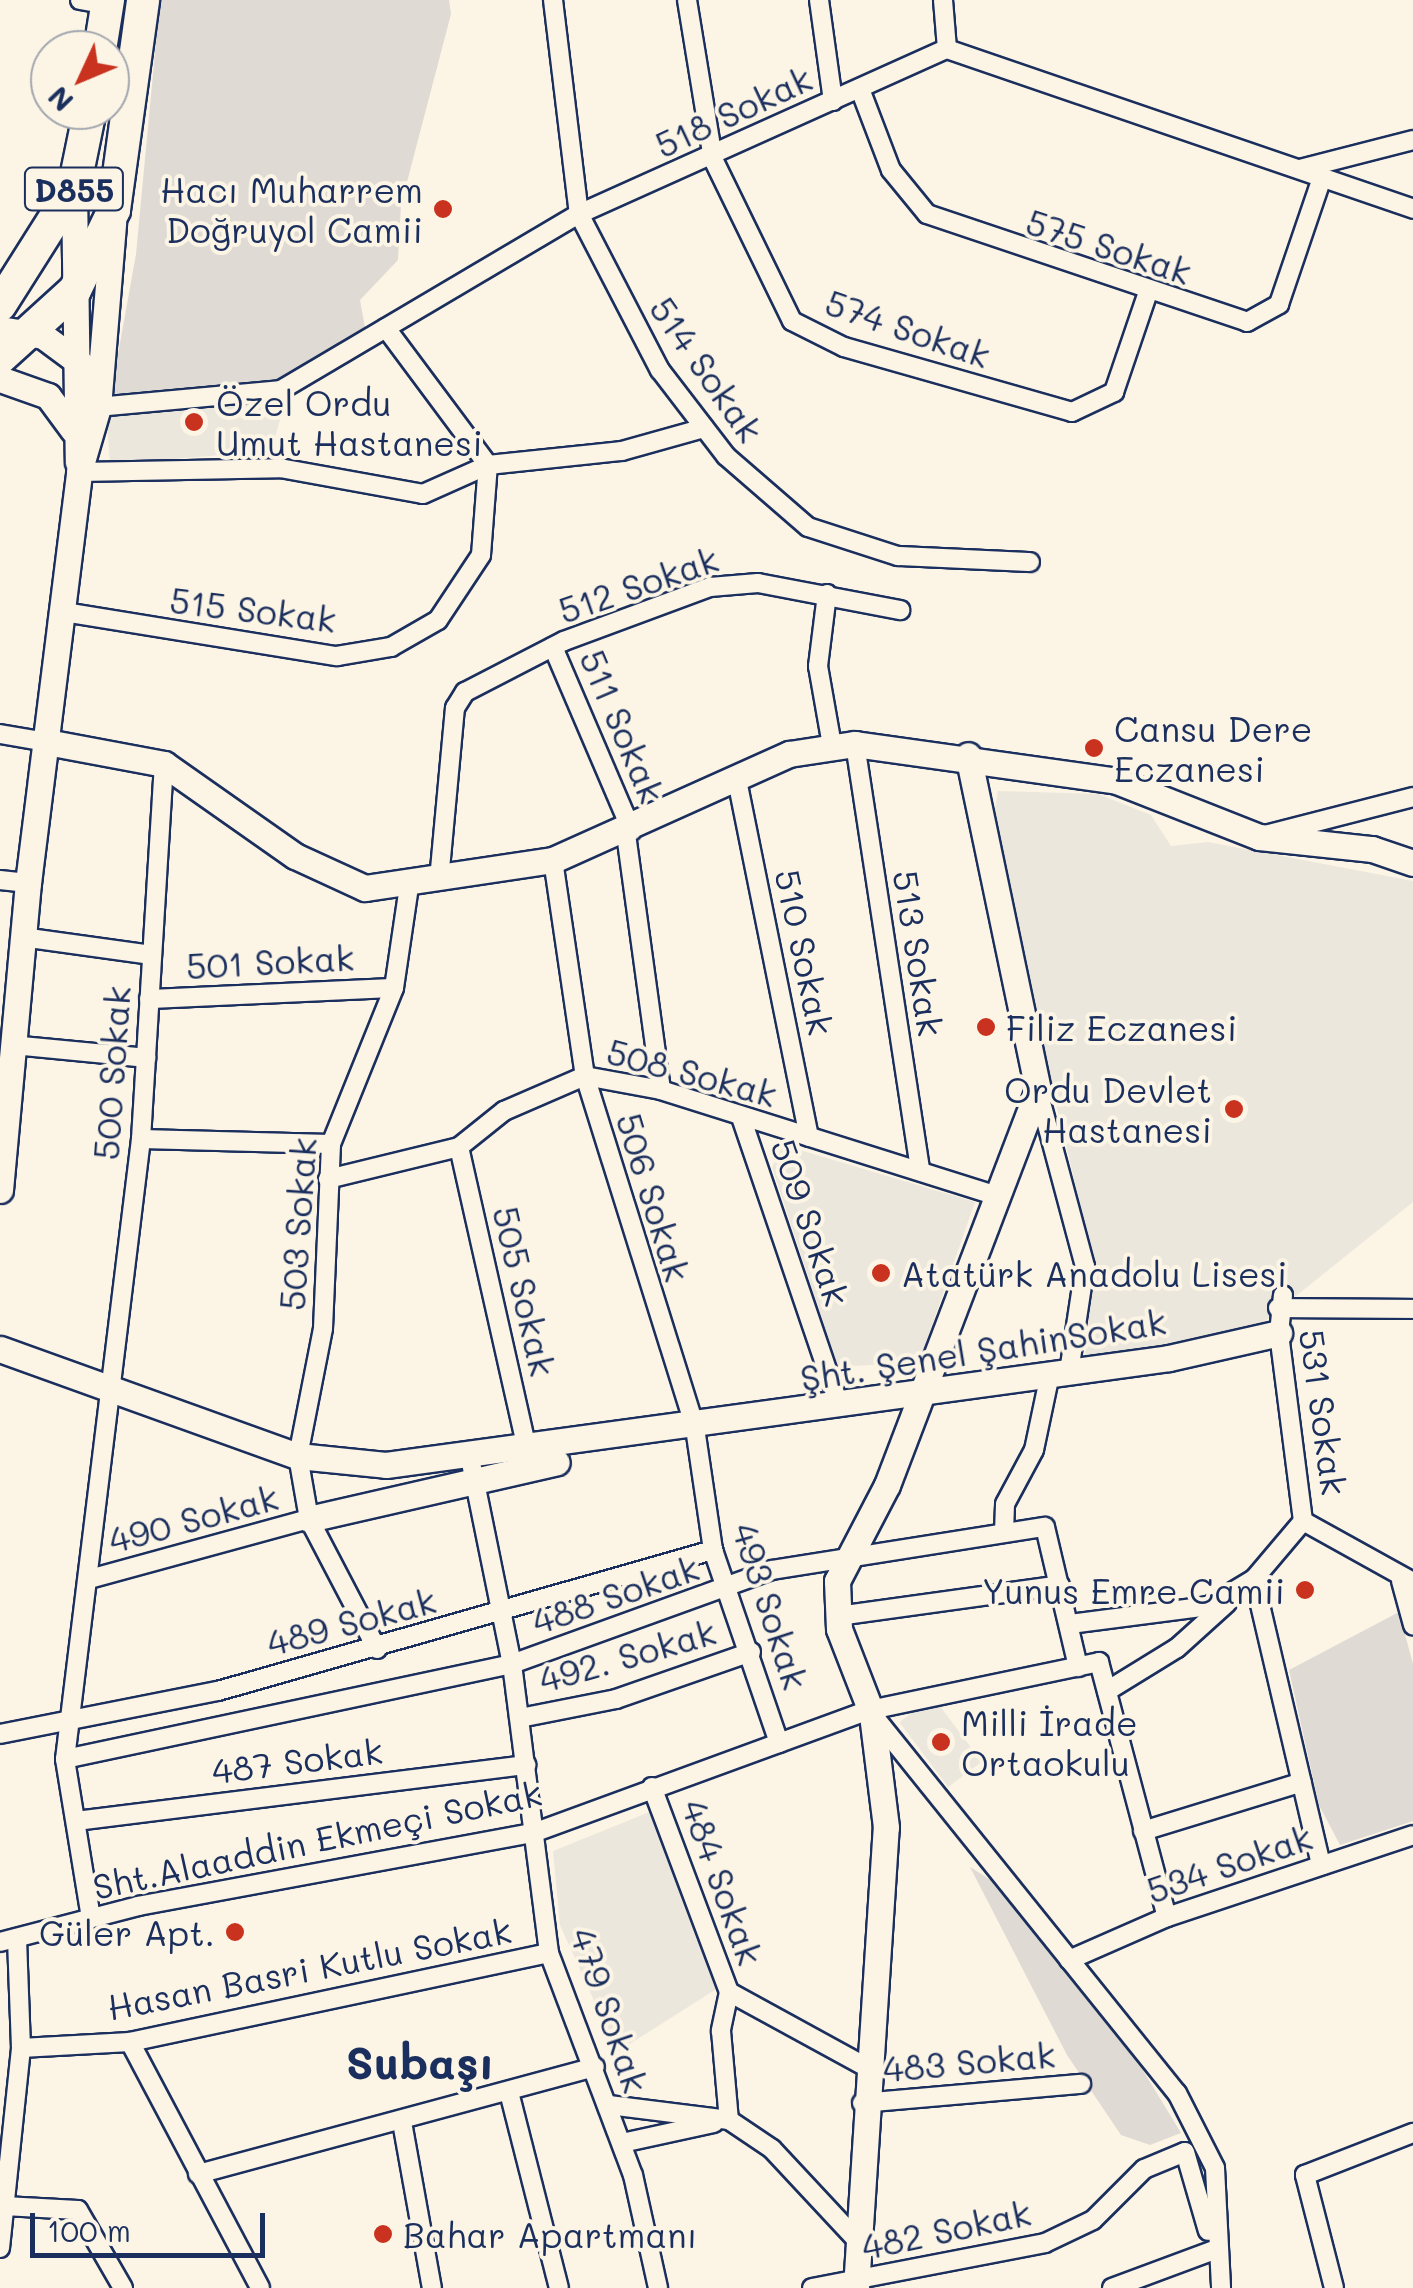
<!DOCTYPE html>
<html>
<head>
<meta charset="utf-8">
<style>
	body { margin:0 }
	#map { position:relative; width:1413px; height:2288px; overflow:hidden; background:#fcf5e5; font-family:Mali,sans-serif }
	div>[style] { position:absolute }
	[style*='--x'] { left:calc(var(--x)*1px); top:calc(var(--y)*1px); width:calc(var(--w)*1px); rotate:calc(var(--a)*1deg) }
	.built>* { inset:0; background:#ece7dc; transform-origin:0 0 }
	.green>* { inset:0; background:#dfdbd4 }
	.roads { filter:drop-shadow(2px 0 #1b2f5e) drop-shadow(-2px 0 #1b2f5e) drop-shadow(0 2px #1b2f5e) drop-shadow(0 -2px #1b2f5e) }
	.street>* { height:18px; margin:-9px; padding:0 9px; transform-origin:9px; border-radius:9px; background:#fcf5e5 }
	.secondary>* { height:25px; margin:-12.5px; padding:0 12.5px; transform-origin:12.5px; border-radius:12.5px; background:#fcf5e5 }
	.highway>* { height:32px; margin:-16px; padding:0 16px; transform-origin:16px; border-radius:16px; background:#fcf5e5 }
	.dots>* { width:28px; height:28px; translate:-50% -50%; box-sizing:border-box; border:5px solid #fcf5e5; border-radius:50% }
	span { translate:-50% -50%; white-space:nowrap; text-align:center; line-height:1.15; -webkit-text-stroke:8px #fcf5e5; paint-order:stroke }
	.shield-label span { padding:2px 8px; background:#fcf5e5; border:2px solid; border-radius:8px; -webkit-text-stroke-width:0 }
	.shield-label { font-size:32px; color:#1b2f5e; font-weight:700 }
	.street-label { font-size:35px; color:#1b2f5e }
	.poi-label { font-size:35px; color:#1b2f5e }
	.right { translate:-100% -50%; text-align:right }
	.left { translate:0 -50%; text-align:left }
	.district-label { font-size:45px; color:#1b2f5e; font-weight:700 }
	.north { position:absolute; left:30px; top:30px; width:100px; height:100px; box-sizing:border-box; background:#fcf5e5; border:2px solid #a2a6af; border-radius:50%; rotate:226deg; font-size:28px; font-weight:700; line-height:40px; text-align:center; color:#1b2f5e }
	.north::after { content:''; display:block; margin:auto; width:35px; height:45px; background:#c8321e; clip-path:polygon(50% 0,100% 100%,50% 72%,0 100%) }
	.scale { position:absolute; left:30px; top:2213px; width:235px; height:45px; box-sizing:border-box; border:5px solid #1b2f5e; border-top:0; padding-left:12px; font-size:30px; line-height:35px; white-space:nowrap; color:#1b2f5e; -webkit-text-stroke:8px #fcf5e5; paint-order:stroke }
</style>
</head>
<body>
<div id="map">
	<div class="built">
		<div style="clip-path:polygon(270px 397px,282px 413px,271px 451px,110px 464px,106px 410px)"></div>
		<div style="clip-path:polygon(998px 791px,1098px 794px,1151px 815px,1171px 846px,1208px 842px,1413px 881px,1413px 1202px,1255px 1329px,1085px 1361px,1092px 1254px,991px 831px)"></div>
		<div style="clip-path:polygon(783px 1145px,975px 1202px,919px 1362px,838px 1367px,772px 1167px)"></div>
		<div style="left:933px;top:1697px;width:81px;height:42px;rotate:53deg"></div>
		<div style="clip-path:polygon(652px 1811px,718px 1988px,617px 2052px,560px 1925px,553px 1851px)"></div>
	</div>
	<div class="green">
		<div style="clip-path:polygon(160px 0,449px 0,451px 14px,401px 205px,398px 260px,360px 300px,365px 328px,271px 386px,110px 399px,136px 254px)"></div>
		<div style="clip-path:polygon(1399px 1612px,1413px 1664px,1413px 1821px,1340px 1845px,1319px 1805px,1289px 1670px)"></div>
		<div style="clip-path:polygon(970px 1867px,994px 1882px,1133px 2054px,1181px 2133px,1150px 2145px,1121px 2135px,1067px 2055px)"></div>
	</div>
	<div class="roads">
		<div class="street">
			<div style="--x:80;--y:0;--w:28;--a:10"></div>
			<div style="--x:553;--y:0;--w:216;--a:83.1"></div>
			<div style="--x:579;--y:214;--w:176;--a:62.6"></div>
			<div style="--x:660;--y:370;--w:108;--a:52.5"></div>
			<div style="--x:726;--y:456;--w:108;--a:40.9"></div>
			<div style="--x:808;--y:527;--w:95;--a:17.9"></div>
			<div style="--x:898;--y:556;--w:132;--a:2.6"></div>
			<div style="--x:687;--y:0;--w:161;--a:80.7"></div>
			<div style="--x:713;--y:159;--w:180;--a:64"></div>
			<div style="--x:792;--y:321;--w:58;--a:26.6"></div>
			<div style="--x:844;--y:347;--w:237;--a:15.9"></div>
			<div style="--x:1072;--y:412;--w:47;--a:-25.5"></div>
			<div style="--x:1114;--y:392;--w:102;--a:-71.2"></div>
			<div style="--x:819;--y:0;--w:102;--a:82.1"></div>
			<div style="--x:943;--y:0;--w:49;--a:85.3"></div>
			<div style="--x:860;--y:89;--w:87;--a:69.1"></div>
			<div style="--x:891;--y:170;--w:57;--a:50.7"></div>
			<div style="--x:927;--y:214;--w:338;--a:18.6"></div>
			<div style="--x:1247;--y:322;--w:37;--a:-29"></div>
			<div style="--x:1279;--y:304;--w:133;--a:-71.2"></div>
			<div style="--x:1300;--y:169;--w:117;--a:-14.4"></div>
			<div style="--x:98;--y:407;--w:184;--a:-5.3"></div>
			<div style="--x:281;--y:390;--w:346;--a:-30.6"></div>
			<div style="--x:579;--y:214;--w:403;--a:-24.2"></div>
			<div style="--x:947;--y:49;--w:493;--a:18.9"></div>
			<div style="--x:79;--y:472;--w:201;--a:-1.1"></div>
			<div style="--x:280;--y:468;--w:145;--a:10.3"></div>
			<div style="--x:423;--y:494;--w:71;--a:-24"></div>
			<div style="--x:488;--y:465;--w:135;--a:-6"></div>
			<div style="--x:622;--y:451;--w:85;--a:-15.7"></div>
			<div style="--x:827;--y:594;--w:73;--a:97.1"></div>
			<div style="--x:818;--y:666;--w:80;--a:80"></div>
			<div style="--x:64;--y:612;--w:277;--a:9.2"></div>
			<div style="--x:337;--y:656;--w:55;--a:-9.5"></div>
			<div style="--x:391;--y:647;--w:54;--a:-29.9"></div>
			<div style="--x:438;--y:620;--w:78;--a:-56.5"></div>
			<div style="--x:481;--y:555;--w:90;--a:-85.6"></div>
			<div style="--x:488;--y:465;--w:171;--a:-126.7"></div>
			<div style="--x:553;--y:647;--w:200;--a:66.8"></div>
			<div style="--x:0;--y:734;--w:48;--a:9.7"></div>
			<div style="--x:855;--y:744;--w:432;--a:81.3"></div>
			<div style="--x:737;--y:780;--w:364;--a:78.6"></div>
			<div style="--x:626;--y:834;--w:258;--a:82.2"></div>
			<div style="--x:1269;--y:834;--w:149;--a:-14.4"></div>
			<div style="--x:553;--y:860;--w:218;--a:81.6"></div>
			<div style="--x:585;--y:1076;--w:369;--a:72.6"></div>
			<div style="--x:695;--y:1428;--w:123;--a:81.6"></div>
			<div style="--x:713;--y:1550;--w:204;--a:71.1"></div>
			<div style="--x:0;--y:880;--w:28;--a:6"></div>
			<div style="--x:439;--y:880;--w:173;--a:-84.7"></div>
			<div style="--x:455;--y:708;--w:19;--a:-58"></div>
			<div style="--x:465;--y:692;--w:111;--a:-27.3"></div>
			<div style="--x:564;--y:641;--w:156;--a:-20.3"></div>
			<div style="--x:710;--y:587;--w:48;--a:-4.8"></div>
			<div style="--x:758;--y:583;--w:145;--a:10.8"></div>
			<div style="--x:22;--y:937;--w:131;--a:7.9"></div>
			<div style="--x:149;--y:999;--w:245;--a:-2.6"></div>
			<div style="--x:12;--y:1045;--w:135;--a:5.5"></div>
			<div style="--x:1038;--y:1091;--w:181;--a:75"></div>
			<div style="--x:1085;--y:1266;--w:107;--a:98.6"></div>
			<div style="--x:741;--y:1117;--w:304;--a:71.2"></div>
			<div style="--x:141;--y:1139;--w:190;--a:1.5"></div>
			<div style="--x:459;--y:1147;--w:310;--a:77.3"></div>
			<div style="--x:328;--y:1179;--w:135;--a:-13.7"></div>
			<div style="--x:459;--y:1147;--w:58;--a:-38.7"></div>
			<div style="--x:504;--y:1111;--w:88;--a:-23.4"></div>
			<div style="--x:585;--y:1076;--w:77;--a:10.4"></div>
			<div style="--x:661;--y:1090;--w:349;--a:17.5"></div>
			<div style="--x:1278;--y:1308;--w:135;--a:0.4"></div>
			<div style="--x:469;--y:1453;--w:215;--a:78.5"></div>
			<div style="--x:512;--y:1664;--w:291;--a:82.7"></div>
			<div style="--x:549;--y:1953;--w:237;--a:69.3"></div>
			<div style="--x:633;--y:2175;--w:116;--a:77.5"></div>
			<div style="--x:1303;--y:1521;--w:126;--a:29"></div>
			<div style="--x:1004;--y:1533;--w:29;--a:-88"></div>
			<div style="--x:1005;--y:1504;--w:61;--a:-61.8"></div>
			<div style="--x:1034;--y:1450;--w:78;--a:-78.1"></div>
			<div style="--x:93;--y:1578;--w:224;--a:-15.3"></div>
			<div style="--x:1254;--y:1579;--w:294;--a:76.8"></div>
			<div style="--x:1401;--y:1581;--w:46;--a:74.7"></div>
			<div style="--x:838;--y:1616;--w:224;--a:-7.9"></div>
			<div style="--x:1070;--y:1624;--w:140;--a:-7.4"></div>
			<div style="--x:1209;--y:1606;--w:52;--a:-31"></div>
			<div style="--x:1254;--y:1579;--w:76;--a:-49.8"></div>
			<div style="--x:1303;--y:1521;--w:190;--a:-97.3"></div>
			<div style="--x:1279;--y:1333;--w:38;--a:-84"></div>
			<div style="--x:377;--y:1649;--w:147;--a:-117.6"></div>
			<div style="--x:309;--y:1519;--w:64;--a:-99.9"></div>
			<div style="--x:298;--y:1456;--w:130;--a:-78.9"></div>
			<div style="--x:323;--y:1328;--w:184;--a:-87.5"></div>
			<div style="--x:331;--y:1144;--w:168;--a:-68"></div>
			<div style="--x:394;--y:988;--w:103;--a:-81.6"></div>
			<div style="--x:1107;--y:1691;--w:82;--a:-31.6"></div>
			<div style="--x:1177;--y:1648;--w:67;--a:-42"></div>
			<div style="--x:872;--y:1714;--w:486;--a:51.2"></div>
			<div style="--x:1177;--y:2093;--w:84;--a:63.1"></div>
			<div style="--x:1215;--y:2168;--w:120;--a:87.1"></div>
			<div style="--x:520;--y:1718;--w:98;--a:-11.2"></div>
			<div style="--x:616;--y:1699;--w:143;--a:-19.2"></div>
			<div style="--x:0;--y:1734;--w:222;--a:-11.2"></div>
			<div style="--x:218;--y:1691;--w:515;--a:-15.9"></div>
			<div style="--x:65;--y:1759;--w:457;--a:-12"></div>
			<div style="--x:512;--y:1664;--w:276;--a:-19.9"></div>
			<div style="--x:772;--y:1570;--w:276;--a:-9"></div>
			<div style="--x:1045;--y:1527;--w:144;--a:76.7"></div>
			<div style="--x:652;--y:1787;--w:219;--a:69.4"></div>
			<div style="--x:729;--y:1992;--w:40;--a:102"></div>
			<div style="--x:721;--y:2031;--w:89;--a:84.9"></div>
			<div style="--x:729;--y:2120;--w:52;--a:34"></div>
			<div style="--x:772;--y:2149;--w:120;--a:47"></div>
			<div style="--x:76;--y:1821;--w:454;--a:-7.1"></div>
			<div style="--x:1143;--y:1831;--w:166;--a:-17.1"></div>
			<div style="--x:91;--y:1918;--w:161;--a:-99.3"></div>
			<div style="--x:65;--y:1759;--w:625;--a:-83.01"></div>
			<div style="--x:141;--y:1139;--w:376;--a:-86.5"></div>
			<div style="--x:0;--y:1942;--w:143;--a:-14.6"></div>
			<div style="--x:138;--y:1906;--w:402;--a:-10.5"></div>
			<div style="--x:533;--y:1833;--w:359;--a:-20.1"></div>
			<div style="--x:870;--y:1710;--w:234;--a:-11.8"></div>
			<div style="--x:1099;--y:1662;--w:264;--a:75.1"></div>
			<div style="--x:1069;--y:1960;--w:107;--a:-23.7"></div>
			<div style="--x:1167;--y:1917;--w:259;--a:-18.4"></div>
			<div style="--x:729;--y:1992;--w:154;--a:28.7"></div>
			<div style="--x:130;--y:2042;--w:278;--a:62.1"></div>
			<div style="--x:21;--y:2048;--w:109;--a:-3.2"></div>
			<div style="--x:130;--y:2042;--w:428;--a:-12"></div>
			<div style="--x:509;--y:2092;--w:202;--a:75.7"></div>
			<div style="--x:862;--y:2103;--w:220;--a:-5"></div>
			<div style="--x:609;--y:2105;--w:121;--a:7.1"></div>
			<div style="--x:402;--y:2122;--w:169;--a:79.8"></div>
			<div style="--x:622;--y:2143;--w:94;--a:-12.3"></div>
			<div style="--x:198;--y:2174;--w:411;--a:-15.1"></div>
			<div style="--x:4;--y:2206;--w:74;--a:3.1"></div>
			<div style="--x:78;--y:2210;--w:90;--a:60"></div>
			<div style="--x:0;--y:2248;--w:201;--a:-84"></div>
			<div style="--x:21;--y:2048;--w:110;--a:-92.1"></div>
			<div style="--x:812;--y:2288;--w:237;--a:-10.9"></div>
			<div style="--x:1045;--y:2243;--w:53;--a:-25.6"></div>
			<div style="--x:1093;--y:2220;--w:72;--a:-45"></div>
			<div style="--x:1144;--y:2169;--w:44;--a:-22.5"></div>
			<div style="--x:1185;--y:2152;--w:82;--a:73.8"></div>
			<div style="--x:1112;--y:2288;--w:112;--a:-20.4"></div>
			<div style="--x:1334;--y:2288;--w:117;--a:-104.4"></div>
			<div style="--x:1305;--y:2175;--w:116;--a:-21.3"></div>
		</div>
		<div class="secondary">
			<div style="--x:74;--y:188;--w:274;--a:89.2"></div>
			<div style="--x:0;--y:329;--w:44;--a:9.2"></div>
			<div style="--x:43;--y:336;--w:47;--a:36.4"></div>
			<div style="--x:0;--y:379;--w:51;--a:19.5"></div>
			<div style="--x:48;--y:396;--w:42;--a:53.7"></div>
			<div style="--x:47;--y:742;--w:119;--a:10.6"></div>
			<div style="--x:164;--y:764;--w:160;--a:35.1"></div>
			<div style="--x:295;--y:856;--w:77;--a:24.6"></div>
			<div style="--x:365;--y:888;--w:190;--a:-8.5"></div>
			<div style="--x:553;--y:860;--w:259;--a:-24.2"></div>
			<div style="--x:789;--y:754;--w:67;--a:-8.6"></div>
			<div style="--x:855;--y:744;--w:265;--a:8"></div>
			<div style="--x:1117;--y:781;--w:153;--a:21.5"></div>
			<div style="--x:1259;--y:837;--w:114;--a:6.1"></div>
			<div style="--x:1372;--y:849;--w:43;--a:18.9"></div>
			<div style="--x:0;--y:1190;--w:308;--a:-84.8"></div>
			<div style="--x:28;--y:883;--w:414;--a:-82.9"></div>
			<div style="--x:79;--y:472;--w:68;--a:-73.7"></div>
			<div style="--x:98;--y:407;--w:185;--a:-85.3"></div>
			<div style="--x:0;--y:1349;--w:317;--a:19.8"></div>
			<div style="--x:298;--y:1456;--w:88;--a:5.8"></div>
			<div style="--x:386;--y:1465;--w:790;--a:-7.78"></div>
			<div style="--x:1169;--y:1358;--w:113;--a:-12.8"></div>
			<div style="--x:309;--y:1519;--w:254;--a:-12.9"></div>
			<div style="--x:856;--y:2288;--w:462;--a:-86.3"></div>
			<div style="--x:886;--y:1827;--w:114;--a:-97.1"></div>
			<div style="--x:872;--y:1714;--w:91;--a:-111.2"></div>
			<div style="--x:839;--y:1629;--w:48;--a:-92.4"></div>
			<div style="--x:837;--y:1581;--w:108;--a:-62.5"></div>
			<div style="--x:887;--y:1485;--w:423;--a:-69.1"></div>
			<div style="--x:1038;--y:1090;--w:342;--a:-101.8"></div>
		</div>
		<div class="highway">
			<div style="--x:100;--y:50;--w:51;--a:-80.9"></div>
			<div style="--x:0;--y:305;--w:138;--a:-57.7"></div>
			<div style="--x:74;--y:188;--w:80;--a:-78.4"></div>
			<div style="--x:0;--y:358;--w:101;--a:-42.2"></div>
			<div style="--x:75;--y:290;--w:89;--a:-64"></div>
			<div style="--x:114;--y:210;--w:212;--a:-82.1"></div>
		</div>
	</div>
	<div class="dots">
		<div style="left:443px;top:209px;background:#c8321e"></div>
		<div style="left:194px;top:422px;background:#c8321e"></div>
		<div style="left:1094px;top:748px;background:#c8321e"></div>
		<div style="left:986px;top:1027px;background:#c8321e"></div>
		<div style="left:1234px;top:1109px;background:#c8321e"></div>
		<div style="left:881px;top:1273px;background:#c8321e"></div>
		<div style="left:1305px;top:1590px;background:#c8321e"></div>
		<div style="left:941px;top:1742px;background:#c8321e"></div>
		<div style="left:235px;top:1932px;background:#c8321e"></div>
		<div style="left:383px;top:2234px;background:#c8321e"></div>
	</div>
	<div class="shield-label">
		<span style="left:74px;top:189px">D855</span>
	</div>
	<div class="street-label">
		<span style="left:733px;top:111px;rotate:-25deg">518 Sokak</span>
		<span style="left:1109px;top:246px;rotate:18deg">575 Sokak</span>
		<span style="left:908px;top:328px;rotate:19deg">574 Sokak</span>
		<span style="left:707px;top:369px;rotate:55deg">514 Sokak</span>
		<span style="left:638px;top:584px;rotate:-19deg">512 Sokak</span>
		<span style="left:253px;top:609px;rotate:7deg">515 Sokak</span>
		<span style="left:623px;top:726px;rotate:67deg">511 Sokak</span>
		<span style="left:805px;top:952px;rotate:78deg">510 Sokak</span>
		<span style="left:919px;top:953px;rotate:81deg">513 Sokak</span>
		<span style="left:270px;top:961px;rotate:-3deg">501 Sokak</span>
		<span style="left:692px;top:1072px;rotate:15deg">508 Sokak</span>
		<span style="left:111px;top:1073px;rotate:-86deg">500 Sokak</span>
		<span style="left:654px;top:1197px;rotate:73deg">506 Sokak</span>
		<span style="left:811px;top:1222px;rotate:71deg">509 Sokak</span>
		<span style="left:297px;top:1224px;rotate:-86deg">503 Sokak</span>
		<span style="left:525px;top:1291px;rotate:77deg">505 Sokak</span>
		<span style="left:983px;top:1349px;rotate:-9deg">Şht. Şenel ŞahinSokak</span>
		<span style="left:1324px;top:1412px;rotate:82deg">531 Sokak</span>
		<span style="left:193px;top:1518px;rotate:-15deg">490 Sokak</span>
		<span style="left:615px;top:1594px;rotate:-19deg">488 Sokak</span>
		<span style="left:771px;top:1606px;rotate:72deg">493 Sokak</span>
		<span style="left:351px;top:1621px;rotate:-15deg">489 Sokak</span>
		<span style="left:627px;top:1655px;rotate:-16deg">492. Sokak</span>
		<span style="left:297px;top:1760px;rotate:-7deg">487 Sokak</span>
		<span style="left:317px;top:1839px;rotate:-12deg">Sht.Alaaddin Ekmeçi Sokak</span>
		<span style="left:1229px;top:1863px;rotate:-19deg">534 Sokak</span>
		<span style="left:723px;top:1882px;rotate:70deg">484 Sokak</span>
		<span style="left:309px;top:1968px;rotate:-11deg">Hasan Basri Kutlu Sokak</span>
		<span style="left:610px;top:2010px;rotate:71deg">479 Sokak</span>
		<span style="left:969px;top:2061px;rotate:-5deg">483 Sokak</span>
		<span style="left:946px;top:2229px;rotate:-12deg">482 Sokak</span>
	</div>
	<div class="poi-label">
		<span class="right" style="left:423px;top:209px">Hacı Muharrem<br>Doğruyol Camii</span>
		<span class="left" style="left:216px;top:422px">Özel Ordu<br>Umut Hastanesi</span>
		<span class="left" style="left:1114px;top:748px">Cansu Dere<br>Eczanesi</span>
		<span class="left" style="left:1006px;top:1027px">Filiz Eczanesi</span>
		<span class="right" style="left:1212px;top:1109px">Ordu Devlet<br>Hastanesi</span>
		<span class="left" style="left:901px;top:1273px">Atatürk Anadolu Lisesi</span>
		<span class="right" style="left:1285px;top:1590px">Yunus Emre Camii</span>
		<span class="left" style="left:961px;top:1742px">Milli İrade<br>Ortaokulu</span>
		<span class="right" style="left:215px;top:1932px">Güler Apt.</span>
		<span class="left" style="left:403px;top:2234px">Bahar Apartmanı</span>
	</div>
	<div class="district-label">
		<span style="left:420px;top:2062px">Subaşı</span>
	</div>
	<div class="north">N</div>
	<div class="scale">100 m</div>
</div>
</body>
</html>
